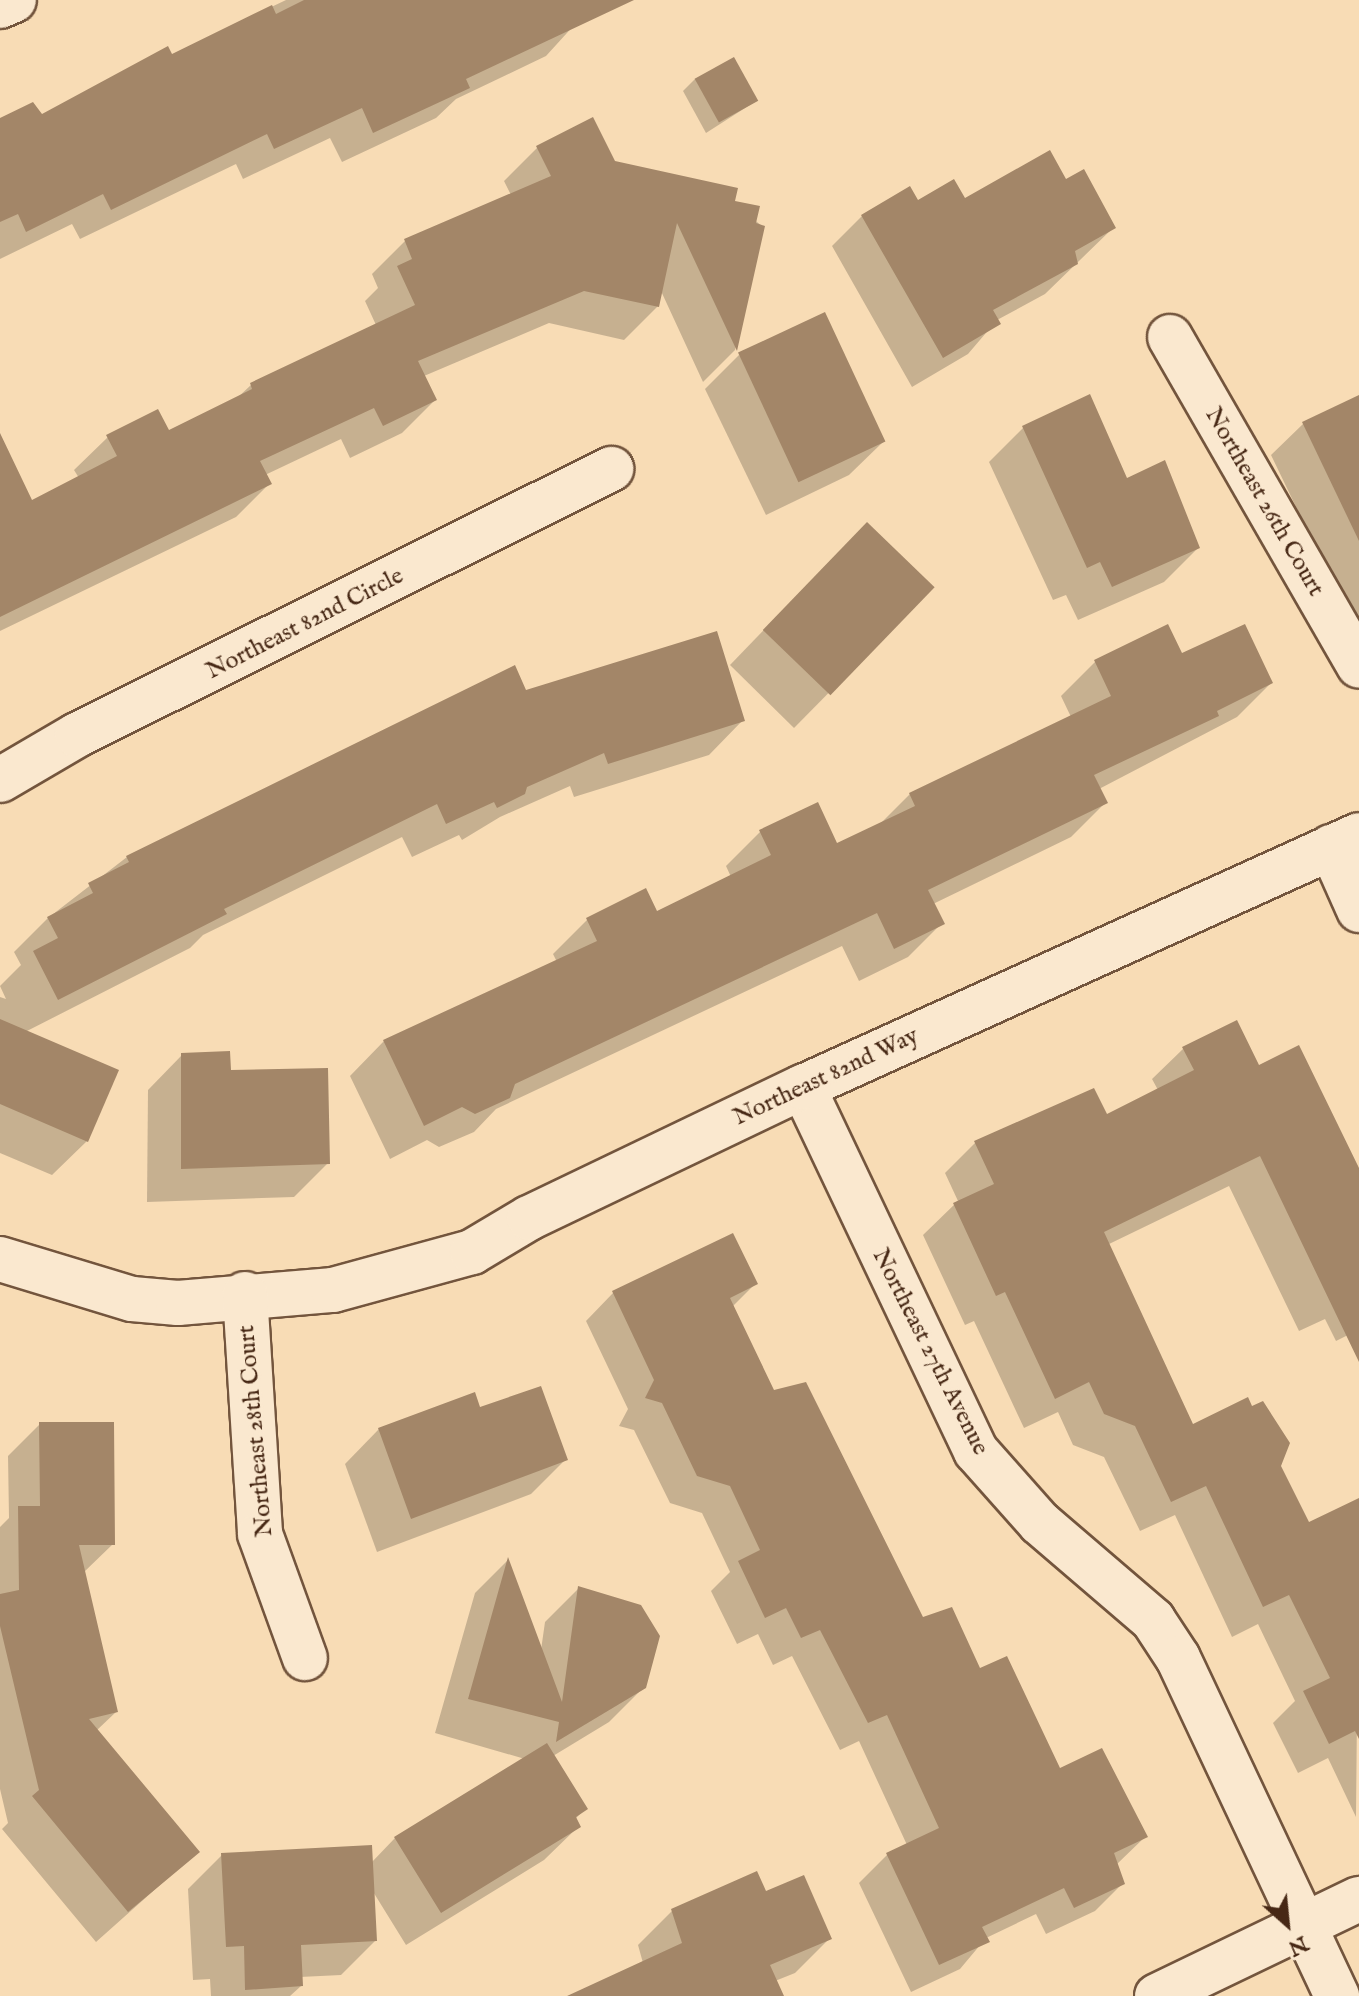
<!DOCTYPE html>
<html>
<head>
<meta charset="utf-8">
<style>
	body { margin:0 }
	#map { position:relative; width:1359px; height:1996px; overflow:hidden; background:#f8dcb5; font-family:"IM FELL English",serif }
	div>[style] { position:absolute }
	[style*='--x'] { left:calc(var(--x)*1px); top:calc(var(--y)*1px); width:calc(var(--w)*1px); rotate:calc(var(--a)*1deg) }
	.shadow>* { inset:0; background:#0003 }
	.building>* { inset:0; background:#a38668; transform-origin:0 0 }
	.roads { filter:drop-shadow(2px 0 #73553d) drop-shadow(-2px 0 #73553d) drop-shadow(0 2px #73553d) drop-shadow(0 -2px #73553d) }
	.minor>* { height:44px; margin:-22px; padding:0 22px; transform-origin:22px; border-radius:22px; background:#fae8cf }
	span { translate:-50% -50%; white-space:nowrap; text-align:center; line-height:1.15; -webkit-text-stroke:6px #fae8cf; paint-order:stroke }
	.street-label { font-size:24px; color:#472815 }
	.north { position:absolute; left:1247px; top:1884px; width:80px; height:80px; -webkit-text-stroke:6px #fae8cf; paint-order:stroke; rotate:153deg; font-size:22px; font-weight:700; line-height:32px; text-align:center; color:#472815 }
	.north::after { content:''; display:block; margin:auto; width:28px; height:36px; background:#472815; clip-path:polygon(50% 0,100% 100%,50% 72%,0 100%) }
</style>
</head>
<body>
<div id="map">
	<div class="shadow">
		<div style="clip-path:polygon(286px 0,597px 0,546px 56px,456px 99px,436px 118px,342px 162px,330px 138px,243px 179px,236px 164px,80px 239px,72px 224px,0 259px,0 120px,42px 117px)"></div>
		<div style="clip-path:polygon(695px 79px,756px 101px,706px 133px,683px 91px)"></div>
		<div style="clip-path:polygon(537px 148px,614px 163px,733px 202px,763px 227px,735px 350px,703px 382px,661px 291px,658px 306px,624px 340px,549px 323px,424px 376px,435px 400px,402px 433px,350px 458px,341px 439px,265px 475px,269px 484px,236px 517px,0 631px,0 517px,79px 478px,74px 470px,108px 437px,168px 433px,236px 399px,251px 385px,376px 325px,365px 301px,378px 288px,372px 274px,405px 241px,511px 195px,504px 181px)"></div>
		<div style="clip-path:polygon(965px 201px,1114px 227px,1045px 294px,997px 320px,968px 354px,912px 387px,832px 246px,862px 216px,917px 202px)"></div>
		<div style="clip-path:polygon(739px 355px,884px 441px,849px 475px,766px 515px,705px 389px)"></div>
		<div style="clip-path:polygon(1359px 418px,1359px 664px,1338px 594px,1271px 455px,1303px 424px)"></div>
		<div style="clip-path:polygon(1023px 428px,1126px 480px,1164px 463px,1198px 548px,1164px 582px,1078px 620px,1066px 595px,1053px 600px,989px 462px)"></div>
		<div style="clip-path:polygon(833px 558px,932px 588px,794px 728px,730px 665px)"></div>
		<div style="clip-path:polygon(1181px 656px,1271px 683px,1237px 717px,1099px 789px,1105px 803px,1071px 837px,933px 904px,942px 923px,908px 957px,859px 981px,842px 946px,496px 1109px,474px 1132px,439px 1147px,427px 1140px,390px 1159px,350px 1076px,384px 1041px,557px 962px,553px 954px,587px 920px,656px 914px,731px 877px,726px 866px,760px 832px,836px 846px,878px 826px,910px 794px,1071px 717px,1061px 696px,1095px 662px)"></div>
		<div style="clip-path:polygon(525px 692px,743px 720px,709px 755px,574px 797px,570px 786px,500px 817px,462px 840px,459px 835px,412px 857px,402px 837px,203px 935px,190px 948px,25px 1032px,87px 1141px,52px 1175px,0 1153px,0 997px,6px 999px,0 986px,21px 965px,14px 952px,48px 918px,127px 857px)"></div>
		<div style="clip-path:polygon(1183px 1049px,1258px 1067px,1359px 1173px,1359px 1347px,1352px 1333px,1336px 1341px,1325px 1319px,1299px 1331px,1229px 1186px,1107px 1245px,1192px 1426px,1279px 1466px,1308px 1525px,1359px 1500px,1356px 1817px,1328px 1758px,1298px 1773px,1273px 1723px,1295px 1701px,1258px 1624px,1232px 1637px,1175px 1515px,1140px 1531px,1104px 1457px,1073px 1445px,1058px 1412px,1024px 1428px,974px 1321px,965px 1325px,923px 1235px,958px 1201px,945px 1173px,976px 1142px,1107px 1117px,1158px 1090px,1152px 1079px)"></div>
		<div style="clip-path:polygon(182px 1055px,229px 1072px,328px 1163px,294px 1197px,147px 1202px,148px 1090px)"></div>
		<div style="clip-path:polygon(755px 1284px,732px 1307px,773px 1392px,922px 1620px,979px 1671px,1059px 1771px,1101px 1751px,1146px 1836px,1116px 1865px,1123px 1883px,1095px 1911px,1046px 1934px,1036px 1914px,986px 1938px,960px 1969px,911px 1992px,859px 1883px,887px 1855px,907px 1845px,859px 1741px,840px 1750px,792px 1656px,773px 1665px,758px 1634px,737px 1644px,711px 1591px,730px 1572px,702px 1513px,670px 1503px,634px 1430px,619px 1426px,628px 1409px,586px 1321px,613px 1293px)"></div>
		<div style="clip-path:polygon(479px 1410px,565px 1460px,531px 1494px,377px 1552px,345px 1464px,379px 1429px)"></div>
		<div style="clip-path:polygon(40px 1424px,113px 1544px,83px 1573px,116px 1712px,96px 1731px,197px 1852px,96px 1942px,2px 1829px,8px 1823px,0 1789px,0 1527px,9px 1518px,8px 1456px)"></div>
		<div style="clip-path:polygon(508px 1560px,541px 1650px,545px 1622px,579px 1588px,644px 1687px,609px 1722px,553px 1756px,585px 1809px,575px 1819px,579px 1826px,544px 1860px,406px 1945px,372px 1890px,375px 1941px,341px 1975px,300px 1977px,301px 1986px,290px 1996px,211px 1996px,210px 1979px,193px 1980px,188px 1889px,222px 1855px,371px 1863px,395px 1838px,525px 1759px,435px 1733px,475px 1593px)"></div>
		<div style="clip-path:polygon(765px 1894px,830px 1938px,795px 1973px,775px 1981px,782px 1996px,592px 1996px,643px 1963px,638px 1945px,672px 1911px)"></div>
	</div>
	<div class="building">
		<div style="clip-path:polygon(304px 0,634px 0,466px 79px,470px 88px,373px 133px,362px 108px,274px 149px,267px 134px,111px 210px,103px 194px,26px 232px,18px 214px,0 222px,0 118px,33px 102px,42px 114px,168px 46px,172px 54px,272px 5px,276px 14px)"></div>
		<div style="left:734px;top:57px;width:50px;height:45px;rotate:61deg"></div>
		<div style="clip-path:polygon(593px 117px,615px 161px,738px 188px,735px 201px,760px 206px,756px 223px,765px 226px,737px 351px,677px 223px,659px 307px,584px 291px,418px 361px,437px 400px,383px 426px,374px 408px,260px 461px,272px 484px,0 617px,0 433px,32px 500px,117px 456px,106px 435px,158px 409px,169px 430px,252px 389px,250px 383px,415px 305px,397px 266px,412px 259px,404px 239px,551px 176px,536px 146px)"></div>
		<div style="clip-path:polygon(1050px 150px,1066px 179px,1084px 169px,1116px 228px,1075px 251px,1078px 264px,993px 310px,1001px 324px,943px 358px,861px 215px,910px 186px,918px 200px,954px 179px,965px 198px)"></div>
		<div style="left:825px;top:312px;width:143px;height:96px;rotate:65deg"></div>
		<div style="clip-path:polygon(1090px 394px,1127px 478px,1165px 460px,1200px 548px,1112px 587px,1100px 562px,1087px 568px,1022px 426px)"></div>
		<div style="clip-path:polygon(1359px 395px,1359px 541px,1302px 422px)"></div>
		<div style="left:867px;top:522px;width:94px;height:150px;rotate:44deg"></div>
		<div style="clip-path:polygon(1168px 624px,1182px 653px,1245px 624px,1273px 683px,1217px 711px,1219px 716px,1094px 775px,1108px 803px,928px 890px,945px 924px,894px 949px,877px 913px,515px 1084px,510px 1098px,475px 1114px,462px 1107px,424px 1126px,383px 1040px,597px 941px,586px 918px,646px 888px,657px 911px,771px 855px,759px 830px,818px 802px,837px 843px,915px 806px,909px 793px,1111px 696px,1094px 660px)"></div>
		<div style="clip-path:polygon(717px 631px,745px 721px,608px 764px,604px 753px,527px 787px,525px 794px,497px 808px,494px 802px,446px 824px,437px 804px,224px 909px,227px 914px,58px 1000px,33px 951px,58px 938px,47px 917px,93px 893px,88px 883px,129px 862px,126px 856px,515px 665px,526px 690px)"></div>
		<div style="clip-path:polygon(0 1019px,119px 1070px,88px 1142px,0 1104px)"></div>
		<div style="clip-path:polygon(1237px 1020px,1259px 1065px,1299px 1045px,1359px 1168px,1359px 1362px,1260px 1156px,1104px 1232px,1193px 1424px,1248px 1397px,1252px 1406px,1263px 1401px,1290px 1443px,1281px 1466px,1309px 1522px,1359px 1498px,1359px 1739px,1355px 1731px,1329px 1744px,1303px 1691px,1330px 1678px,1289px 1595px,1263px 1607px,1206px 1486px,1171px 1502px,1135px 1426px,1104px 1414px,1089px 1382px,1055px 1399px,1005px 1292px,996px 1296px,953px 1203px,994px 1184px,974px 1141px,1094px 1088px,1107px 1114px,1194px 1070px,1182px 1047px)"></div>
		<div style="clip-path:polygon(230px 1051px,231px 1070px,328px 1068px,330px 1164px,181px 1169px,181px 1053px)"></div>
		<div style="clip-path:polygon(733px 1233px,758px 1284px,730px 1298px,774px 1390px,806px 1382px,923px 1617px,952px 1607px,980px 1668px,1007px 1656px,1060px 1768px,1102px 1748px,1148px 1837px,1114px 1853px,1125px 1884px,1074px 1908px,1064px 1888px,982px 1927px,990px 1942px,939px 1965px,886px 1853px,939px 1828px,887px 1715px,868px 1723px,820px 1630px,801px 1638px,786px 1608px,765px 1618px,738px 1561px,760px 1550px,730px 1486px,697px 1476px,662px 1403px,645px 1398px,654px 1380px,612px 1291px)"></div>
		<div style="clip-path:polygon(541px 1386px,568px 1460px,411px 1519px,378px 1428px,475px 1392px,480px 1407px)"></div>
		<div style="clip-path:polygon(39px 1422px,114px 1422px,115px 1545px,79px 1545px,118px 1712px,89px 1719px,200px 1852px,128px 1912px,32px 1796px,39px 1790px,0 1626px,0 1594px,19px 1590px,18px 1506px,40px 1506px)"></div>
		<div style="clip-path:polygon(508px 1557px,562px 1702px,578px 1586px,641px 1605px,660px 1636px,646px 1688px,556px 1742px,559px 1722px,468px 1699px)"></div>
		<div style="clip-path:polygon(547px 1743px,588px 1809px,576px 1817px,581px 1827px,441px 1913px,394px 1837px)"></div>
		<div style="clip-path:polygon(372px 1845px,377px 1941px,301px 1945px,303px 1986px,245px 1990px,244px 1946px,226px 1947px,221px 1853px)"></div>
		<div style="clip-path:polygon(757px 1871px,766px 1891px,804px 1875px,832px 1939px,770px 1965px,784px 1996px,567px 1996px,682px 1943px,671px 1909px)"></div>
	</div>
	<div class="roads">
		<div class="minor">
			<div style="--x:0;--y:6;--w:15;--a:-23"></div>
			<div style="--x:1170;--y:337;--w:379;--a:60.1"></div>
			<div style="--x:0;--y:780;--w:89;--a:-30.3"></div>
			<div style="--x:77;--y:735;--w:597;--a:-26.48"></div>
			<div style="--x:1331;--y:847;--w:69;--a:66"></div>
			<div style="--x:803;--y:1087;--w:403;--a:64.6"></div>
			<div style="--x:976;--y:1451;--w:96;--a:48.4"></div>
			<div style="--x:1040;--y:1523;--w:149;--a:40.6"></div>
			<div style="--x:1153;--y:1620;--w:45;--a:56.7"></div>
			<div style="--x:1178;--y:1658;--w:374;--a:64.8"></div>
			<div style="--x:0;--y:1259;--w:138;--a:16.9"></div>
			<div style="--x:132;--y:1299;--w:46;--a:5"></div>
			<div style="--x:178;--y:1303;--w:156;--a:-4.8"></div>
			<div style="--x:333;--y:1290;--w:144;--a:-15.3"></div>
			<div style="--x:472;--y:1252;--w:66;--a:-30.8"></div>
			<div style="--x:529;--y:1218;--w:304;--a:-25.6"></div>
			<div style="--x:803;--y:1087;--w:610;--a:-24.38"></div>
			<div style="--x:245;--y:1294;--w:240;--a:86.4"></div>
			<div style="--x:260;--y:1534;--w:132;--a:70.1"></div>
			<div style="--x:1157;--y:1996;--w:224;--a:-25.7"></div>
		</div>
	</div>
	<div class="street-label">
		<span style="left:1264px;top:502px;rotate:60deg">Northeast 26th Court</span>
		<span style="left:305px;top:624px;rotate:-27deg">Northeast 82nd Circle</span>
		<span style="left:826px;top:1077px;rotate:-25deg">Northeast 82nd Way</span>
		<span style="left:930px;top:1352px;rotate:63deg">Northeast 27th Avenue</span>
		<span style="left:256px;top:1431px;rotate:-95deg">Northeast 28th Court</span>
	</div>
	<div class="north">N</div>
</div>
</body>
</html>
